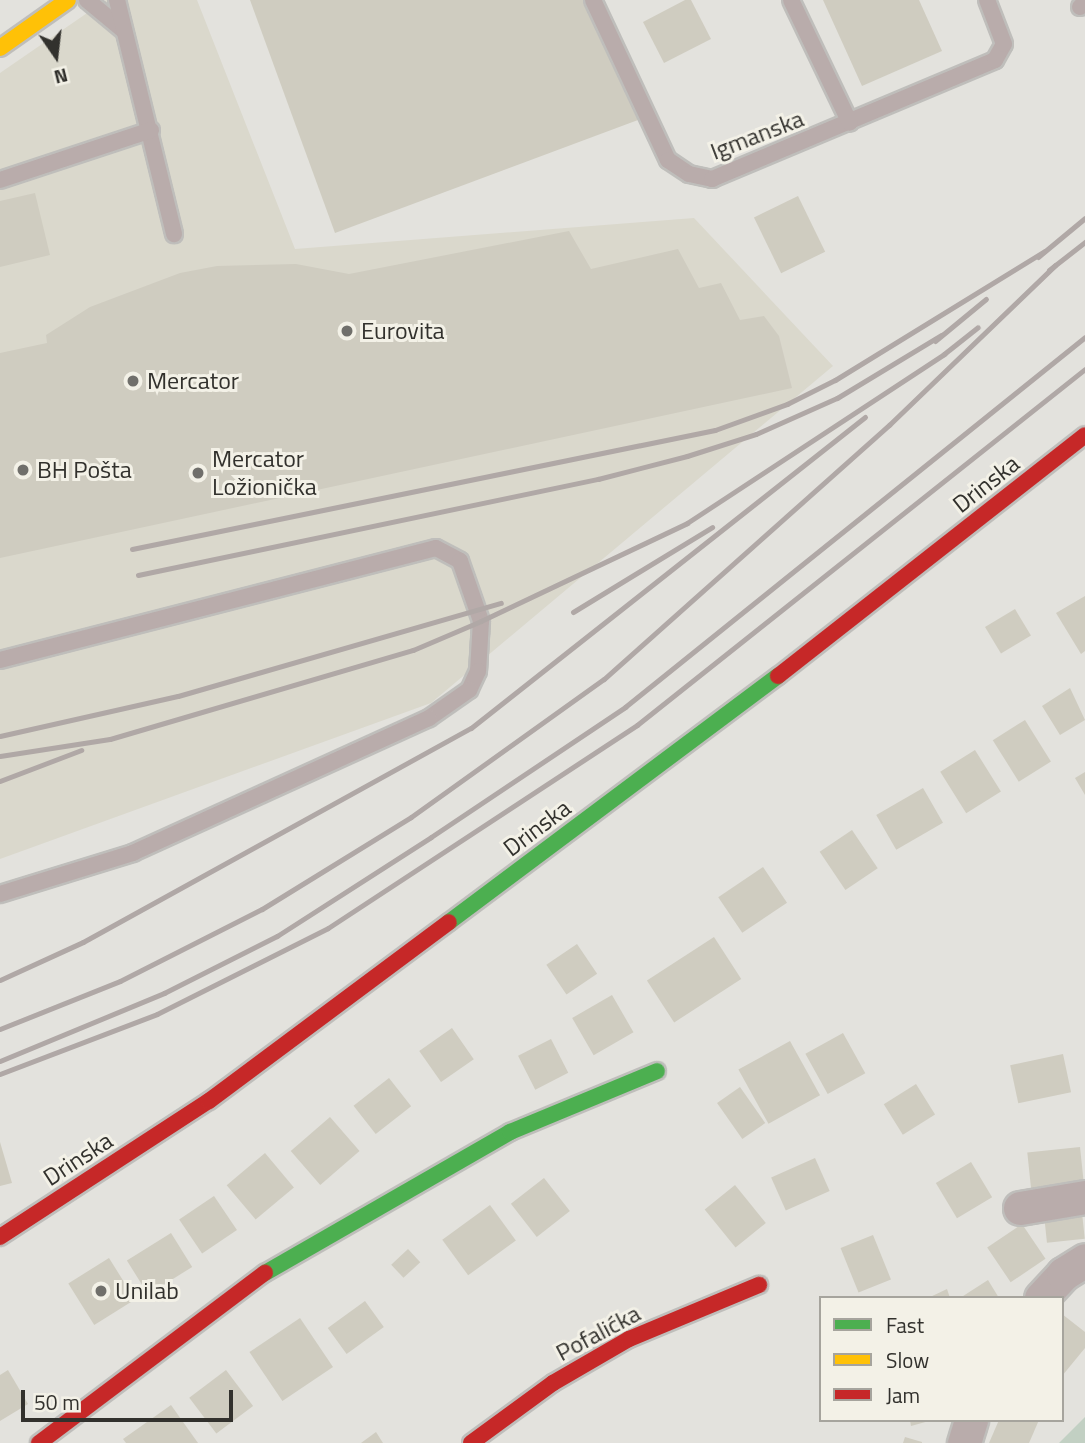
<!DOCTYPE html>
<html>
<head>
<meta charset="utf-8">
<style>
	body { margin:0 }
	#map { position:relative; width:1085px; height:1443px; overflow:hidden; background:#e3e2dd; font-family:"Titillium Web",sans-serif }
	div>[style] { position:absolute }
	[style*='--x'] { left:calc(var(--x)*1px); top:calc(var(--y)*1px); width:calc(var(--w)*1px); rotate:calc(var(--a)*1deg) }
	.built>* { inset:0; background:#dad8cc }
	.green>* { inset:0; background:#c2d0c3 }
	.building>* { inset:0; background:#cfccc0; transform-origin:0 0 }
	.roads { filter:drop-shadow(2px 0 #bfbebb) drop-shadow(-2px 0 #bfbebb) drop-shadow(0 2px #bfbebb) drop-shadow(0 -2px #bfbebb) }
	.lane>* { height:16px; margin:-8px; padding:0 8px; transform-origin:8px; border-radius:8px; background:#b9acab }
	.street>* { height:33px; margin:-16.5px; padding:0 16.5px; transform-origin:16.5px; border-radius:16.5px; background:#b9acab }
	.fast>* { height:16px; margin:-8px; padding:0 8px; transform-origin:8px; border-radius:8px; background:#4caf50 }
	.slow>* { height:16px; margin:-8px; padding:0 8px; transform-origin:8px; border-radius:8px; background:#ffc107 }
	.jam>* { height:16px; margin:-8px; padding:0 8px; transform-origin:8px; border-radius:8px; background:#c62828 }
	.rail>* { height:5px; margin:-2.5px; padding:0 2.5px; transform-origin:2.5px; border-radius:2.5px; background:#b0a8a6 }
	.dots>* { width:19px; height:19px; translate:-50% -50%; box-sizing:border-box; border:4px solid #f3f1e7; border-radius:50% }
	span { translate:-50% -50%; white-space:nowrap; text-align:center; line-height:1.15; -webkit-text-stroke:6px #f3f1e7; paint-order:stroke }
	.street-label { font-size:24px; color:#32312d }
	.poi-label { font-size:24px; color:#32312d }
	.left { translate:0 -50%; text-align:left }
	.legend { position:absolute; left:819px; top:1296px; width:245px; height:126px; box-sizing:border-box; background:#f3f1e7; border:2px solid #a6a49d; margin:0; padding:9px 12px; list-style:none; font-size:21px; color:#32312d }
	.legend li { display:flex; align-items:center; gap:14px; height:35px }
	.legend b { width:35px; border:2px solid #a6a49d }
	.north { position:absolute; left:21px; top:21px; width:70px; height:70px; -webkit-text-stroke:5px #f3f1e7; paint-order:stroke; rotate:166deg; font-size:19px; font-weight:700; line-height:28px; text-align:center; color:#32312d }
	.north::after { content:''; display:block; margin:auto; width:24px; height:32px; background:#32312d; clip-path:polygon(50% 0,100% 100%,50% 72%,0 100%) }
	.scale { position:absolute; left:21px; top:1390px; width:212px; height:32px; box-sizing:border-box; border:4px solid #32312d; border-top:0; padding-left:9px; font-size:21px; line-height:24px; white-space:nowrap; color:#32312d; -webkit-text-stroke:5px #f3f1e7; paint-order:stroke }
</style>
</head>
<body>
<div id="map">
	<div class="built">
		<div style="clip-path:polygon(106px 0,197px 0,295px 249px,694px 218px,833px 366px,431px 703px,0 859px,0 73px)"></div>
	</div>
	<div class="green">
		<div style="clip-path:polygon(1085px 1417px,1085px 1443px,1059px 1443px)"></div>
	</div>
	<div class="building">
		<div style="clip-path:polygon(250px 0,587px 0,646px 117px,335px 233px)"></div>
		<div style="clip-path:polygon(685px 0,691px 0,711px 39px,664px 63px,643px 22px)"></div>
		<div style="clip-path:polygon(823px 0,919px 0,942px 51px,862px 86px)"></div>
		<div style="clip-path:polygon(35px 193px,50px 255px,0 267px,0 201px)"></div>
		<div style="left:798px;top:196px;width:62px;height:49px;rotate:64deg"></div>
		<div style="clip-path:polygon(569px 231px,591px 269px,678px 249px,699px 288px,721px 283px,740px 320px,764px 316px,779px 336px,792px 388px,0 558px,0 353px,47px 343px,46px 335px,90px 307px,180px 273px,217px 266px,296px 264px,349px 274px)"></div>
		<div style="clip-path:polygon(1085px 596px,1085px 651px,1081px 654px,1056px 613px)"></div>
		<div style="left:1015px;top:609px;width:31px;height:35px;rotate:59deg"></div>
		<div style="clip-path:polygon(1070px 688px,1085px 720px,1060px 735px,1042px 706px)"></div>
		<div style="left:1025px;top:720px;width:49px;height:38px;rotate:58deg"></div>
		<div style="left:975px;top:750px;width:49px;height:41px;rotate:58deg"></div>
		<div style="clip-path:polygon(1085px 772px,1085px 795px,1075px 778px)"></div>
		<div style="left:923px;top:788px;width:40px;height:54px;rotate:60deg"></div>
		<div style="left:852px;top:830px;width:46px;height:39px;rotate:56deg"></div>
		<div style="left:763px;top:867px;width:43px;height:54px;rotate:56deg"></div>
		<div style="left:714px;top:937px;width:50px;height:80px;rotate:57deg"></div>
		<div style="left:577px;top:944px;width:36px;height:37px;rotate:56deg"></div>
		<div style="left:612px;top:995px;width:43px;height:46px;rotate:60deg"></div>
		<div style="left:452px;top:1028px;width:38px;height:40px;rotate:55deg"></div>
		<div style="left:843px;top:1033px;width:46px;height:43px;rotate:61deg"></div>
		<div style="left:551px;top:1039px;width:38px;height:37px;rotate:63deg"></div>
		<div style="left:790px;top:1041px;width:62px;height:59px;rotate:61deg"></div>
		<div style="left:1063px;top:1054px;width:39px;height:54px;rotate:78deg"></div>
		<div style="left:389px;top:1078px;width:36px;height:45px;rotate:52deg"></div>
		<div style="left:916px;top:1084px;width:36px;height:38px;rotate:58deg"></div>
		<div style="left:740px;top:1087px;width:44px;height:28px;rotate:55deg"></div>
		<div style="left:330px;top:1117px;width:45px;height:52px;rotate:49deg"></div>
		<div style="clip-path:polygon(0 1142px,12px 1183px,0 1186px)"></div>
		<div style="left:1080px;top:1147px;width:44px;height:53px;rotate:84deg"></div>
		<div style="left:265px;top:1153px;width:45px;height:50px;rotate:50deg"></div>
		<div style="left:815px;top:1158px;width:36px;height:48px;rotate:66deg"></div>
		<div style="left:971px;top:1162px;width:41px;height:41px;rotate:59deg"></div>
		<div style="left:544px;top:1178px;width:42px;height:42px;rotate:52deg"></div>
		<div style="left:735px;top:1185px;width:49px;height:39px;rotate:51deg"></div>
		<div style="left:214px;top:1196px;width:41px;height:42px;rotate:56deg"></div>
		<div style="left:1081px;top:1203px;width:36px;height:38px;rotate:84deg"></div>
		<div style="left:490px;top:1205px;width:44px;height:59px;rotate:54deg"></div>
		<div style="left:1022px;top:1224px;width:42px;height:42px;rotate:56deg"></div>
		<div style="left:171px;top:1233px;width:40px;height:52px;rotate:58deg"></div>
		<div style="left:873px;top:1235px;width:48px;height:35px;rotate:68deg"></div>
		<div style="left:408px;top:1249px;width:18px;height:23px;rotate:47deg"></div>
		<div style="left:109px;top:1258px;width:49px;height:48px;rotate:58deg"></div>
		<div style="clip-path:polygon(988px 1280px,999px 1298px,960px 1298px)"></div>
		<div style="clip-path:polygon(947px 1289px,950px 1298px,928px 1298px)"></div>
		<div style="left:365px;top:1301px;width:32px;height:46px;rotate:54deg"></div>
		<div style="clip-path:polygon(1062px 1314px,1085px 1332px,1085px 1348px,1062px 1376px)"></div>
		<div style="left:300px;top:1318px;width:59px;height:61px;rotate:56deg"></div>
		<div style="clip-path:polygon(8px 1370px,28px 1404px,0 1421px,0 1375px)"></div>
		<div style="left:226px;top:1370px;width:45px;height:46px;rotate:53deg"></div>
		<div style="clip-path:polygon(171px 1405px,198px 1443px,126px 1443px,123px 1439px)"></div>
		<div style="clip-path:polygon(910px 1420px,929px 1420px,929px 1421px,911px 1426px)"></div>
		<div style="clip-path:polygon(999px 1420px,1039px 1420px,1029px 1443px,989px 1443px)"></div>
		<div style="clip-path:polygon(376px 1432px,383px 1443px,361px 1443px)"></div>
		<div style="clip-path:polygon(905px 1437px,922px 1442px,922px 1443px,903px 1443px)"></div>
	</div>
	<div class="roads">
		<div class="lane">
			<div style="--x:87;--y:0;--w:47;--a:39.8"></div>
			<div style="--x:117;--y:0;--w:241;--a:76.3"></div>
			<div style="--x:593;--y:0;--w:177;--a:64.9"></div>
			<div style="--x:668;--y:160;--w:25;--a:34"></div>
			<div style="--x:689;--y:174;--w:24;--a:12"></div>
			<div style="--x:712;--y:179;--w:307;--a:-22.8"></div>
			<div style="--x:995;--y:60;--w:18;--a:-61"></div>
			<div style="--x:1004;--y:44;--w:47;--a:-111.1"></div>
			<div style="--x:791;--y:0;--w:136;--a:64.4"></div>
			<div style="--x:1080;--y:7;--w:6;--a:-39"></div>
			<div style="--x:0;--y:180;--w:159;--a:-18.3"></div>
			<div style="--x:0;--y:660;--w:450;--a:-14.4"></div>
			<div style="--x:436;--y:548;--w:27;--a:28"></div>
			<div style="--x:460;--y:561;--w:64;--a:70.7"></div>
			<div style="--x:481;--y:621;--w:50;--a:93.4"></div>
			<div style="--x:478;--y:671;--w:21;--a:115"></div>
			<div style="--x:469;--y:690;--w:49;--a:145"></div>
			<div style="--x:429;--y:718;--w:325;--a:155.5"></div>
			<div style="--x:133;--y:853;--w:139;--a:162.9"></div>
		</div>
		<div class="street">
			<div style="--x:1020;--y:1208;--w:66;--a:-9.6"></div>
			<div style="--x:1041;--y:1298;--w:33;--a:-47"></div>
			<div style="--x:1063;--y:1274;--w:26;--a:-32"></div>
			<div style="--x:964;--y:1443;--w:24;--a:-73"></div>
		</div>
		<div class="fast">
			<div style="--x:449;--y:922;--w:411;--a:-36.8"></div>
			<div style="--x:265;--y:1273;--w:283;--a:-29.9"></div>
			<div style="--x:510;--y:1132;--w:159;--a:-22.5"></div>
		</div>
		<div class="slow">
			<div style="--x:0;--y:48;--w:83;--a:-35.2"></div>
		</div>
		<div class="jam">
			<div style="--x:778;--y:676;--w:390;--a:-38.1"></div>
			<div style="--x:0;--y:1237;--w:249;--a:-33.1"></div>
			<div style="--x:209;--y:1101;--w:299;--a:-36.7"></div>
			<div style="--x:39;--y:1443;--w:283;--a:-37"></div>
			<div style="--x:471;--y:1443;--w:102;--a:-36.2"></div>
			<div style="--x:553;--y:1383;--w:88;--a:-30.1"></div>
			<div style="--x:629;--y:1339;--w:141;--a:-22.6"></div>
		</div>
	</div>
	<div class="rail">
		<div style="--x:1038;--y:257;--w:61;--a:-39.7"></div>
		<div style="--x:1049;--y:270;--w:46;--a:-37.9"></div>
		<div style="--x:935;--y:341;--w:66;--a:-39.5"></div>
		<div style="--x:132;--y:549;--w:595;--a:-11.54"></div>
		<div style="--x:715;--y:430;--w:77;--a:-19.9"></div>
		<div style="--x:787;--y:404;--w:54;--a:-26.6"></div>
		<div style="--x:835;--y:380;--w:246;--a:-31.6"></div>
		<div style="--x:138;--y:575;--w:470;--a:-11.8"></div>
		<div style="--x:598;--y:479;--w:92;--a:-14.5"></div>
		<div style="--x:687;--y:456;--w:72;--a:-17.7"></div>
		<div style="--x:756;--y:434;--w:89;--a:-24"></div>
		<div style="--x:837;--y:398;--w:122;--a:-31.2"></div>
		<div style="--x:573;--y:612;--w:163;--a:-31.4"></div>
		<div style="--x:0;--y:736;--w:182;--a:-12.7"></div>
		<div style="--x:178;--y:696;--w:336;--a:-16.1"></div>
		<div style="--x:0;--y:756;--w:111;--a:-8.8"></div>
		<div style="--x:110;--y:739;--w:316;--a:-16.4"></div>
		<div style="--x:413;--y:650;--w:74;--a:-23.1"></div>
		<div style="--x:481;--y:621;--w:228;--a:-25.4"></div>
		<div style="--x:687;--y:523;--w:308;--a:-33.3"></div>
		<div style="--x:944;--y:354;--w:43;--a:-38.5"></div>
		<div style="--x:0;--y:781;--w:87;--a:-20.9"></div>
		<div style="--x:0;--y:980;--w:91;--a:-24.6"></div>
		<div style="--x:83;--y:942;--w:443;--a:-28.9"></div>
		<div style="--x:471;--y:728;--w:502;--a:-38.29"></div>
		<div style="--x:0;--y:1029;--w:129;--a:-21.8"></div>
		<div style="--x:120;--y:981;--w:159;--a:-26.9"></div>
		<div style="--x:262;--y:909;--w:175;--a:-31.7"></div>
		<div style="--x:411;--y:817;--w:237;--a:-35.6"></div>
		<div style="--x:604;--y:679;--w:382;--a:-41.7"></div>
		<div style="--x:889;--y:425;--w:231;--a:-43.9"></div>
		<div style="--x:0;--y:1061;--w:178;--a:-22.5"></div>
		<div style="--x:164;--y:993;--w:127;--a:-26.8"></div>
		<div style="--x:277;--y:936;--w:183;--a:-32.7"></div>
		<div style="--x:431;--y:837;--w:234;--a:-33.8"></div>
		<div style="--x:625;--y:707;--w:590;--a:-38.81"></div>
		<div style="--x:0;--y:1074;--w:168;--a:-20.9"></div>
		<div style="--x:157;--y:1014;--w:191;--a:-26.7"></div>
		<div style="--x:328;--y:928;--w:370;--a:-33.3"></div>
		<div style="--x:637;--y:725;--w:572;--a:-38.47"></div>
	</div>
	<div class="dots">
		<div style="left:347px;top:331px;background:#706f6b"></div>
		<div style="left:133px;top:381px;background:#706f6b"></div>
		<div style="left:23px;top:470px;background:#706f6b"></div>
		<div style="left:198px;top:473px;background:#706f6b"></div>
		<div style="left:101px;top:1291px;background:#706f6b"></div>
	</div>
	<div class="street-label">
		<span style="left:757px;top:135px;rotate:-21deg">Igmanska</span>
		<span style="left:986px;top:484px;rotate:-38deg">Drinska</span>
		<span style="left:537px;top:828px;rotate:-37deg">Drinska</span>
		<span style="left:78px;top:1159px;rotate:-33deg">Drinska</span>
		<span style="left:598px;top:1333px;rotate:-28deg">Pofalićka</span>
	</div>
	<div class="poi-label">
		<span class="left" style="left:361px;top:331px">Eurovita</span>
		<span class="left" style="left:147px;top:381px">Mercator</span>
		<span class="left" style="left:212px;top:473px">Mercator<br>Ložionička</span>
		<span class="left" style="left:37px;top:470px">BH Pošta</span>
		<span class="left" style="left:115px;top:1291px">Unilab</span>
	</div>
	<ul class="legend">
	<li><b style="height:9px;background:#4caf50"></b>Fast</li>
	<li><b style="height:9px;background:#ffc107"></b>Slow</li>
	<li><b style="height:9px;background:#c62828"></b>Jam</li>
	</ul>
	<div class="north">N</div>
	<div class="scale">50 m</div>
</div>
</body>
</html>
